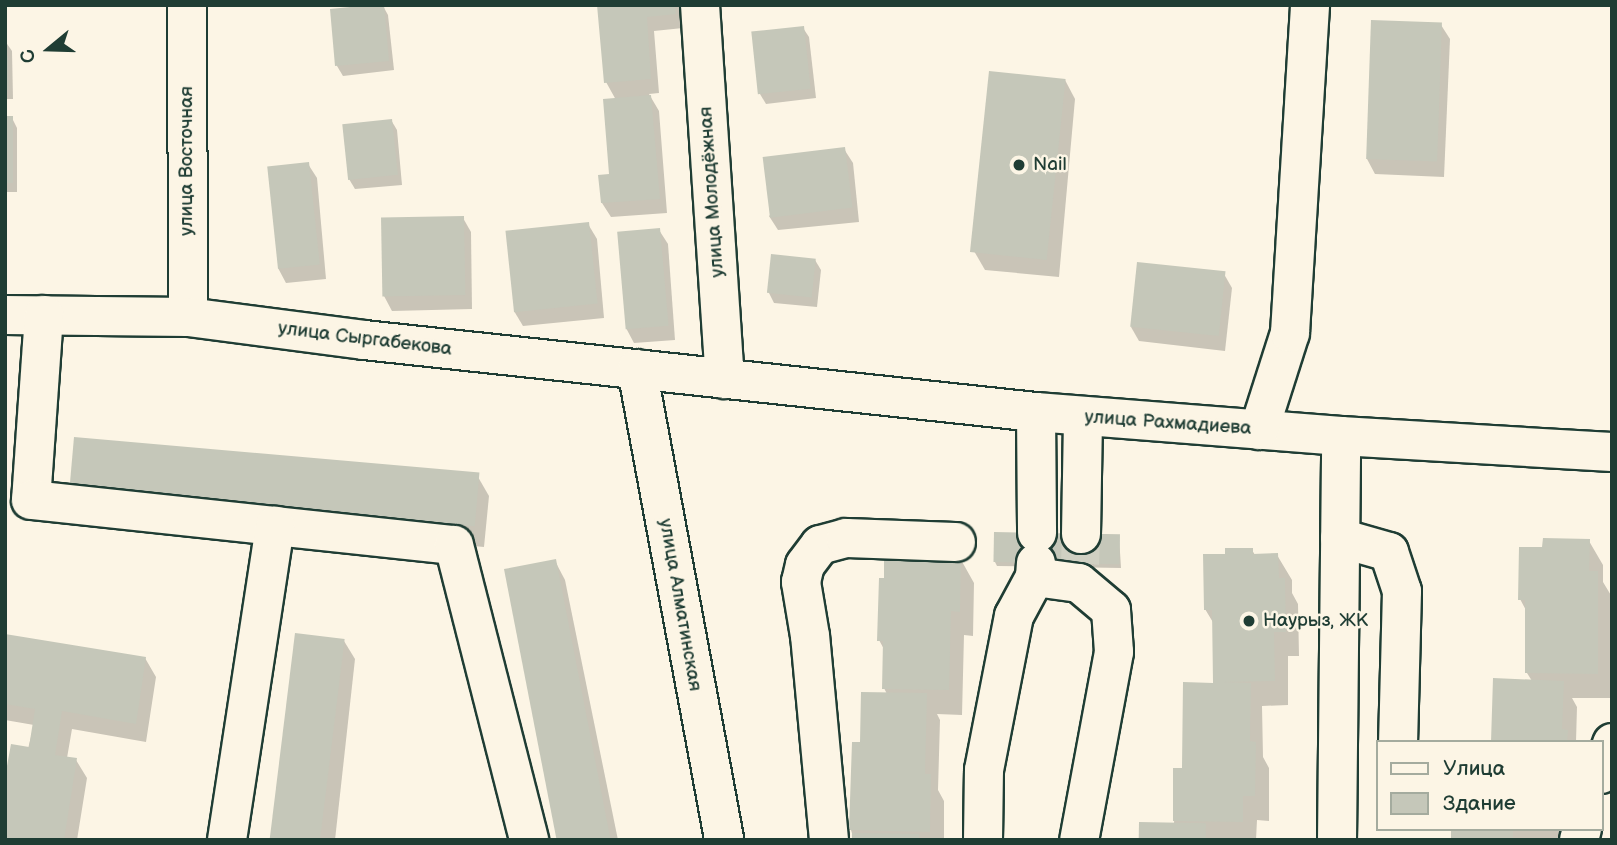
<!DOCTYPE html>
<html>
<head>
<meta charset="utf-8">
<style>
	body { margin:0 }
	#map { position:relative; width:1617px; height:845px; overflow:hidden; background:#fcf5e5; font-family:"Balsamiq Sans",sans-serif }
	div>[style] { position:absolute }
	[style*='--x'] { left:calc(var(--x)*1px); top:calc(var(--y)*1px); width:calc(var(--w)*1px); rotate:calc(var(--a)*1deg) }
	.shadow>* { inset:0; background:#0003; transform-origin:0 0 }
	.building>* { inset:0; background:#c5c7b9; transform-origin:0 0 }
	.minor-tunnel>* { height:38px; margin-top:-19px; transform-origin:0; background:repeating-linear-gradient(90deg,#d0d0c2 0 38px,transparent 0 57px) }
	.roads { filter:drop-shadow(2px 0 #1f3d34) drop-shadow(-2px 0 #1f3d34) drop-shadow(0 2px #1f3d34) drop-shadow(0 -2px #1f3d34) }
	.minor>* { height:38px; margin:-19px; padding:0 19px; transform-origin:19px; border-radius:19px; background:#fcf5e5 }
	.dots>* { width:19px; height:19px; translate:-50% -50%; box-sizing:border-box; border:4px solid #fcf5e5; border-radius:50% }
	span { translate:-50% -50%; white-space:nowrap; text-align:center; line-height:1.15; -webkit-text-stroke:5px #fcf5e5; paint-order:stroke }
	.street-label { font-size:19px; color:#1f3d34 }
	.poi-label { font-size:19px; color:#1f3d34 }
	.left { translate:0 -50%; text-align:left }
	.frame { position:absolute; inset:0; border:7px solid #1f3d34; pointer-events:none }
	.legend { position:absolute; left:1376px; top:740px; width:228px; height:91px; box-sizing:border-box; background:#fcf5e5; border:2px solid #a4ab9e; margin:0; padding:9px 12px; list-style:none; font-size:21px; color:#1f3d34 }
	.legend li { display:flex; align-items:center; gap:14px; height:35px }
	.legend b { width:35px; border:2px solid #a4ab9e }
	.north { position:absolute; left:14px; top:14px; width:70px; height:70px; -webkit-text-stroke:5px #fcf5e5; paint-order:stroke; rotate:251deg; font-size:19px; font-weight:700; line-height:28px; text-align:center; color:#1f3d34 }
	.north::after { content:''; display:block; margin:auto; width:24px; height:32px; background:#1f3d34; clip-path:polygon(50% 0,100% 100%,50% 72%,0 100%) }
</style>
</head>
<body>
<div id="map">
	<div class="shadow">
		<div style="clip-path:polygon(599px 5px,681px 5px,683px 28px,654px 31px,659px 93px,649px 94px,659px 111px,667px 213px,611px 217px,602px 203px,611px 175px,616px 100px,606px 82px)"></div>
		<div style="clip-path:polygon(383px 6px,388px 15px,394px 70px,343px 76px,337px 66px,332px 11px)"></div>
		<div style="clip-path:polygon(1441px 25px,1450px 39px,1444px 177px,1375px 174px,1367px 159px)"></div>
		<div style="clip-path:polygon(803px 28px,809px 37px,816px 98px,766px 104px,760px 94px)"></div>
		<div style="clip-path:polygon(5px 41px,12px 51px,13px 99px,5px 99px)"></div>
		<div style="clip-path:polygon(1065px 80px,1075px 99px,1059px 277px,985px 270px,974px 251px)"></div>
		<div style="clip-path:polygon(5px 118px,12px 118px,17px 128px,17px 192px,5px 192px)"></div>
		<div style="clip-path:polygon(391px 120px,397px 130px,402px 185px,355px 189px,349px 179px)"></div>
		<div style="clip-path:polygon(844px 149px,853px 163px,859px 222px,778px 230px,769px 216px)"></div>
		<div style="clip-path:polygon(308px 164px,317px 178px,326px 279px,286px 283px,278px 268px)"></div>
		<div style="clip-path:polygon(463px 218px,471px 232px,472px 309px,392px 311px,384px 296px)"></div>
		<div style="clip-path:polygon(588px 224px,597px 239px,604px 318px,523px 326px,514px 311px)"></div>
		<div style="clip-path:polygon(659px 230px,668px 244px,675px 340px,634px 343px,626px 328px)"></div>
		<div style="clip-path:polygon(815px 260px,821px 270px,817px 307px,774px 303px,769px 293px)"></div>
		<div style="clip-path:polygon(1224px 274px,1232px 288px,1225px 351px,1139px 341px,1131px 327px)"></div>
		<div style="clip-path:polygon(478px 477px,489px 496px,484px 547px,82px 509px)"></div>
		<div style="clip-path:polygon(1119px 536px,1121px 568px,997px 566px,995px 562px)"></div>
		<div style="clip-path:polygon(1589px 541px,1603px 565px,1603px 582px,1612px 597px,1611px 698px,1572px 698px,1577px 707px,1576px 742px,1493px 742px,1532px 681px,1527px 673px,1527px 612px,1520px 599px,1544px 549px)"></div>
		<div style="clip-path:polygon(1252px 550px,1255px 555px,1277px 555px,1292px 580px,1292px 593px,1298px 604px,1299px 656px,1288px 656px,1288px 705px,1262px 706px,1263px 757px,1269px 768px,1269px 821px,1257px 820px,1256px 840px,1141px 840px,1174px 824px,1175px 770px,1184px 770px,1215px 684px,1214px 624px,1205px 609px,1227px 555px)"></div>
		<div style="clip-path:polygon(960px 558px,974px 583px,973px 636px,964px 635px,962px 715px,937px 714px,940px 720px,938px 790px,944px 801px,944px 840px,854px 840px,851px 830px,861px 744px,887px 694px,884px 688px,885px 651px,879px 640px)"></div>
		<div style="clip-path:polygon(555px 561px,565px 580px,618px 840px,560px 840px)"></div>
		<div style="clip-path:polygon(5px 635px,145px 658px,156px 677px,146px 742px,72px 729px,67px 758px,76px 760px,87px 778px,77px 840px,5px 840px,34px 725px,5px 720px)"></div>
		<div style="clip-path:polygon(344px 641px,355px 659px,335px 840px,274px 840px)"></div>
		<div style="left:1452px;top:829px;width:126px;height:11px"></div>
	</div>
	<div class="building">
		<div style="clip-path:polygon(370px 5px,384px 5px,389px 61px,335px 66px,330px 9px)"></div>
		<div style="clip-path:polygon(597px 5px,675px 5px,676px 14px,647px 17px,651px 79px,604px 83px)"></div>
		<div style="left:1371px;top:20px;width:71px;height:139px;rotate:2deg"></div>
		<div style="left:804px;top:26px;width:63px;height:53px;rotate:84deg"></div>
		<div style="clip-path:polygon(5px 56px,8px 56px,9px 90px,5px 90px)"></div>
		<div style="left:989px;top:71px;width:77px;height:182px;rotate:6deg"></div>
		<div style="clip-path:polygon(651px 95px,660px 199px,601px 203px,598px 175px,609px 174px,603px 99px)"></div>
		<div style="left:5px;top:116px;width:8px;height:67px"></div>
		<div style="left:392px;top:119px;width:56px;height:50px;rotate:84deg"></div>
		<div style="left:845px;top:147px;width:61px;height:83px;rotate:83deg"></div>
		<div style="left:309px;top:162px;width:103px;height:42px;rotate:84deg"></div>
		<div style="left:464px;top:216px;width:79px;height:83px;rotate:89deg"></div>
		<div style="left:589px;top:222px;width:82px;height:84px;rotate:84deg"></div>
		<div style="left:660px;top:228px;width:98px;height:43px;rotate:85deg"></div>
		<div style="left:771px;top:254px;width:45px;height:39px;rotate:6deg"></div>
		<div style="left:1137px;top:262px;width:89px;height:65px;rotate:6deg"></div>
		<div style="left:74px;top:437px;width:407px;height:54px;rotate:5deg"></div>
		<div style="left:994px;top:532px;width:126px;height:30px;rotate:1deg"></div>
		<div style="clip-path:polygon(1543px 538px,1590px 539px,1589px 571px,1598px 571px,1598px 674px,1525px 673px,1525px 600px,1518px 600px,1519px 547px,1542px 547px)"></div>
		<div style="clip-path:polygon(1225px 548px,1253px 548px,1253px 554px,1278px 553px,1279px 578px,1285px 578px,1286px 632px,1274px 632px,1275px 681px,1223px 682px,1251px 683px,1250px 741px,1256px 742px,1255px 796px,1243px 796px,1243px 822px,1173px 821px,1173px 768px,1182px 768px,1183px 682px,1213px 683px,1212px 610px,1204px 610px,1203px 554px,1225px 554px)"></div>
		<div style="clip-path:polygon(884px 555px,961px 557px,960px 612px,951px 611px,949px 690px,882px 689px,883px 641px,877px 641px,879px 578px,884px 578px)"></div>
		<div style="left:556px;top:559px;width:287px;height:53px;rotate:79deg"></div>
		<div style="left:295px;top:633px;width:50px;height:208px;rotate:7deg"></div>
		<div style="clip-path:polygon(5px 634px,146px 657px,136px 724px,62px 711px,55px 755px,77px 758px,64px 840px,5px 840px,5px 777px,11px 744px,29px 747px,35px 709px,5px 704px)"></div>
		<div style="clip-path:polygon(1493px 678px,1564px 681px,1562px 729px,1568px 730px,1567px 742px,1491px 742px)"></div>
		<div style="clip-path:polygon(861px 692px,927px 693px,925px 774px,931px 774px,930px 832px,849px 830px,852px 742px,860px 742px)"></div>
		<div style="left:1139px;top:822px;width:67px;height:18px;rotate:1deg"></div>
		<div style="left:1451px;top:829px;width:62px;height:11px"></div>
		<div style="clip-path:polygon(852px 833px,919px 834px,919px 840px,852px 840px)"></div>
	</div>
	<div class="minor-tunnel">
		<div style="--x:1080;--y:564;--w:30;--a:-88"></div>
	</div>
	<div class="roads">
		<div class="minor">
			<div style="--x:187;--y:5;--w:312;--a:89.8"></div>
			<div style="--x:700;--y:5;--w:375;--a:86.2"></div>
			<div style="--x:5;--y:315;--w:183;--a:0.6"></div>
			<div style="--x:188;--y:317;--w:177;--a:7.4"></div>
			<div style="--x:364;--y:340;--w:676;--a:6.12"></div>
			<div style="--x:1036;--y:412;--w:306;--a:4.5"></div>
			<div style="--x:1341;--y:436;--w:271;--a:3.4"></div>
			<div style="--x:44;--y:315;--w:185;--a:94"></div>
			<div style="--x:31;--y:500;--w:425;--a:6.1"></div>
			<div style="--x:454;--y:545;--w:304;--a:75.7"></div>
			<div style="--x:637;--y:369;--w:479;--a:79.5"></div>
			<div style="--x:1036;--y:412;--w:121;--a:89.5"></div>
			<div style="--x:1259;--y:430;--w:102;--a:-72.3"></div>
			<div style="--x:1290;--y:333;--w:329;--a:-86.5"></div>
			<div style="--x:1081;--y:534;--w:118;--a:-89"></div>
			<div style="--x:1340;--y:538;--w:51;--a:15.9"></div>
			<div style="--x:1389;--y:552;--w:41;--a:71.6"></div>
			<div style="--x:1402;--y:591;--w:151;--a:91.5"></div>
			<div style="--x:1035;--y:577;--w:44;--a:7.8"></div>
			<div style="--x:1079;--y:583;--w:42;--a:40.2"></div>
			<div style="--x:1111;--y:610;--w:42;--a:85.9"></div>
			<div style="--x:1114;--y:652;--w:191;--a:100.5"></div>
			<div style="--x:1601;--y:774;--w:33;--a:-70"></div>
			<div style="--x:227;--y:840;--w:318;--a:-81.3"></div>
			<div style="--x:829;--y:840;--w:205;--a:-95.3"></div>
			<div style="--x:810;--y:636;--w:55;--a:-99.5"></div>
			<div style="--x:801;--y:582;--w:17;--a:-77"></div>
			<div style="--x:805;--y:565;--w:25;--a:-53"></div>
			<div style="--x:820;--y:545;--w:27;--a:-15"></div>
			<div style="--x:846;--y:538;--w:110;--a:2.1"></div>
			<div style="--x:983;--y:840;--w:70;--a:-89.2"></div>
			<div style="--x:984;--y:770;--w:157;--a:-79"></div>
			<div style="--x:1014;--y:616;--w:44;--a:-61.7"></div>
			<div style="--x:1035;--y:577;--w:14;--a:-86"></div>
			<div style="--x:1337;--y:840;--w:404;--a:-89.4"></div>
			<div style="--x:1579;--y:840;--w:11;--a:-75"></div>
		</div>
	</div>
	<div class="dots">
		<div style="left:1019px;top:165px;background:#1f3d34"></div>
		<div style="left:1249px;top:621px;background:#1f3d34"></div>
	</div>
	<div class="street-label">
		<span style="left:187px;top:161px;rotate:-90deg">улица Восточная</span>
		<span style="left:712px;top:192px;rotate:-94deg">улица Молодёжная</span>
		<span style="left:365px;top:339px;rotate:7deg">улица Сыргабекова</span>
		<span style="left:1168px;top:423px;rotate:4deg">улица Рахмадиева</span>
		<span style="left:680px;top:605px;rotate:80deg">улица Алматинская</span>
	</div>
	<div class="poi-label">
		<span class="left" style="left:1033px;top:165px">Nail</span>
		<span class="left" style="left:1263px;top:621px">Наурыз, ЖК</span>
	</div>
	<div class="frame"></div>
	<ul class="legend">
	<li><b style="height:9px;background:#fcf5e5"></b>Улица</li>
	<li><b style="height:19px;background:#c5c7b9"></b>Здание</li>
	</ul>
	<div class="north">С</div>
</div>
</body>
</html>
